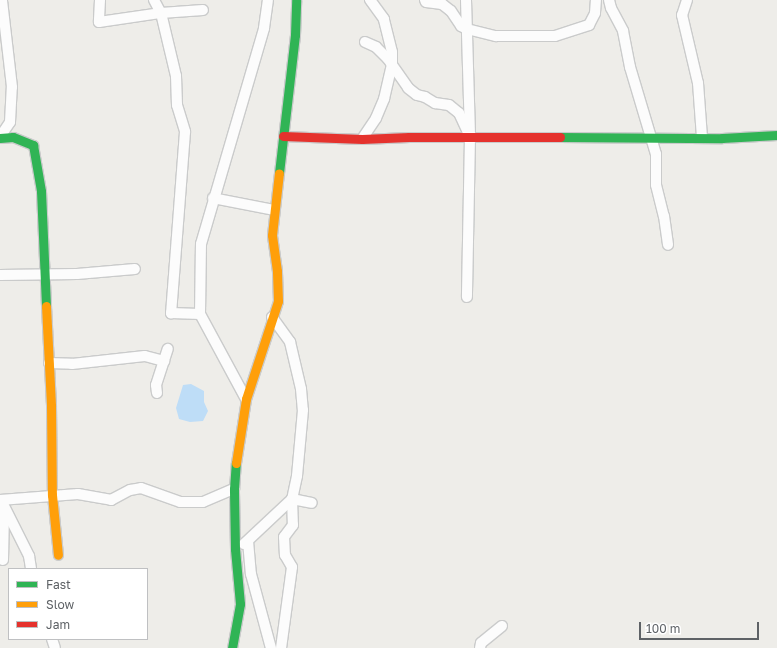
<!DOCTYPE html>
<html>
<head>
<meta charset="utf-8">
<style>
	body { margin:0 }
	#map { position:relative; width:777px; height:648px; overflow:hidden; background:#eeede9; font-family:"Golos Text",sans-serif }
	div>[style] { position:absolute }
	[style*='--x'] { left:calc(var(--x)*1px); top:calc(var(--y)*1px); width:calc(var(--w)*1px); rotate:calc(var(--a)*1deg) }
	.water>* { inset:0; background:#beddf7 }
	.roads { filter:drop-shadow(1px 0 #cacbcb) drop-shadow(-1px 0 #cacbcb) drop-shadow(0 1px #cacbcb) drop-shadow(0 -1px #cacbcb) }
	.street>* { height:10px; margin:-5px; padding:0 5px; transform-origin:5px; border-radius:5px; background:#fcfcfc }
	.fast>* { height:9px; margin:-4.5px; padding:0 4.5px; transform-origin:4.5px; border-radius:4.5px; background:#30b455 }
	.slow>* { height:9px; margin:-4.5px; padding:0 4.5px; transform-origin:4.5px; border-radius:4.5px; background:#ff9f0a }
	.jam>* { height:9px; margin:-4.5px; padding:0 4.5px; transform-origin:4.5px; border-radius:4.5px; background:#e5322d }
	span { translate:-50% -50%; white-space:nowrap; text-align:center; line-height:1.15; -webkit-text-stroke:3px #fff; paint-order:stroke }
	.legend { position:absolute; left:8px; top:568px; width:140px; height:72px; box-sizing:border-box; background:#fff; border:1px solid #bfc0c2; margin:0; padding:5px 7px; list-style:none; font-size:12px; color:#5e6266 }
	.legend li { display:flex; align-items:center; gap:8px; height:20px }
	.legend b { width:20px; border:1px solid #bfc0c2 }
	.scale { position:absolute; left:639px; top:622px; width:120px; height:18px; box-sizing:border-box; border:2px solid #5e6266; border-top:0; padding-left:5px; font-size:12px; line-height:14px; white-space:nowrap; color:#5e6266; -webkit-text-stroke:3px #fff; paint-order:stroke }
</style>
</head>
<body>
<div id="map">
	<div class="water">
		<div style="clip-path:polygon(191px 384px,204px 391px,204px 402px,208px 411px,203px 421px,190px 422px,179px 419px,176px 408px,183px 385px)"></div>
	</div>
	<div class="roads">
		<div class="street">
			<div style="--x:100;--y:0;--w:22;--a:93"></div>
			<div style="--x:99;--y:22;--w:63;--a:-8.3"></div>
			<div style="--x:161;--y:13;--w:42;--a:-4.1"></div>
			<div style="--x:154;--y:0;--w:15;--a:62"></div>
			<div style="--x:161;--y:13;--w:65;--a:76.6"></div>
			<div style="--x:176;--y:76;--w:29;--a:88"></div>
			<div style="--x:177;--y:105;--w:28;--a:73"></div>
			<div style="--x:185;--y:132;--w:182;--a:94.4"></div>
			<div style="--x:171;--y:313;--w:29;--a:2"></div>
			<div style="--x:425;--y:0;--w:2;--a:63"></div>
			<div style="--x:426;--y:2;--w:16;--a:7"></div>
			<div style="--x:442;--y:4;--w:11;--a:38"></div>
			<div style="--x:451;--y:11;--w:18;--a:56"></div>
			<div style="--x:461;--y:26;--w:7;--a:27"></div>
			<div style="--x:467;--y:29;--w:30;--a:14"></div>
			<div style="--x:496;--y:36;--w:59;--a:0"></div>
			<div style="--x:555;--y:36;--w:36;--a:-18"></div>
			<div style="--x:589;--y:25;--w:13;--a:-63"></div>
			<div style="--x:595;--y:13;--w:13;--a:-86"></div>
			<div style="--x:466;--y:0;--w:137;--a:88.3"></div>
			<div style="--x:470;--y:137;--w:160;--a:91.1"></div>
			<div style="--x:609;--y:0;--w:8;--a:76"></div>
			<div style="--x:611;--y:8;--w:26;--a:62"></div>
			<div style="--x:623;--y:31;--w:37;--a:79"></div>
			<div style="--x:630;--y:67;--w:91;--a:73.4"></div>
			<div style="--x:656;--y:154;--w:31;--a:90"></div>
			<div style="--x:656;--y:185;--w:32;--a:76"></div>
			<div style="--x:664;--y:216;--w:29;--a:82"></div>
			<div style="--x:687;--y:0;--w:16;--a:108"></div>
			<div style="--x:682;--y:15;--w:70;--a:76.8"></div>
			<div style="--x:698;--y:83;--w:54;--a:85.8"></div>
			<div style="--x:365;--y:42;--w:12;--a:24"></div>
			<div style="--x:376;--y:47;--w:17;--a:45"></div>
			<div style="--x:388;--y:59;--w:35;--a:55"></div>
			<div style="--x:408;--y:88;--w:11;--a:38"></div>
			<div style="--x:417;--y:95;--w:8;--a:14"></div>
			<div style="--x:425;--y:97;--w:12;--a:31"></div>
			<div style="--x:435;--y:103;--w:14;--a:8"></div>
			<div style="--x:449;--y:105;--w:13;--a:39"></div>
			<div style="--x:459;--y:113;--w:21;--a:65"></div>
			<div style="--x:0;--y:137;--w:18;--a:-56"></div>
			<div style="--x:10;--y:122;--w:35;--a:-87"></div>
			<div style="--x:12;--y:87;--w:88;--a:-96.6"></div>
			<div style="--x:362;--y:139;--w:25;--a:-56"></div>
			<div style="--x:376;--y:118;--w:21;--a:-67"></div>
			<div style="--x:384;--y:99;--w:35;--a:-77"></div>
			<div style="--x:392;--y:65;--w:13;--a:-90"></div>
			<div style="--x:392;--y:52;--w:34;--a:-104"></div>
			<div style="--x:384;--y:19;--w:24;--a:-126"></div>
			<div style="--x:213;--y:198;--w:62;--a:11.1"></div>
			<div style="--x:0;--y:275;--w:77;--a:-0.7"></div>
			<div style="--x:77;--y:274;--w:58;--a:-4.9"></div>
			<div style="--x:272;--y:317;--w:31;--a:54"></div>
			<div style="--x:290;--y:342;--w:48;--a:76.8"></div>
			<div style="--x:301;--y:389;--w:21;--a:85"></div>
			<div style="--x:303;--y:410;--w:66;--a:95.2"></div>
			<div style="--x:297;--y:476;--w:24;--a:102"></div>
			<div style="--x:292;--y:499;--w:26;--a:88"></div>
			<div style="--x:293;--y:525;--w:15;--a:127"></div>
			<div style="--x:284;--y:537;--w:18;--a:87"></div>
			<div style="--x:285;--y:555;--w:14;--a:60"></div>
			<div style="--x:292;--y:567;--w:82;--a:97.7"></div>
			<div style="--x:49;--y:363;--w:23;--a:2"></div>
			<div style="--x:72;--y:364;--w:73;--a:-6.3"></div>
			<div style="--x:145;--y:356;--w:20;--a:15"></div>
			<div style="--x:157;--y:393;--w:8;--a:-97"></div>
			<div style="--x:156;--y:385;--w:38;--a:-72"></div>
			<div style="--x:246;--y:399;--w:97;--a:-118.4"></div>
			<div style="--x:200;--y:314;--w:70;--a:-89.2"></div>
			<div style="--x:201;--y:244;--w:225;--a:-73.7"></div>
			<div style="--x:264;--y:28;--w:28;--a:-82"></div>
			<div style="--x:0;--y:500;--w:78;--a:-4.4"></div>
			<div style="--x:78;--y:494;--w:34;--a:10"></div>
			<div style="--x:111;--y:500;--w:21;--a:-28"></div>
			<div style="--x:130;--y:490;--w:11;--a:-10"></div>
			<div style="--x:141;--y:488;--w:41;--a:19.7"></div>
			<div style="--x:180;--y:502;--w:23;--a:0"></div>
			<div style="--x:203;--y:502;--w:34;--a:-23"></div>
			<div style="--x:1;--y:500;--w:63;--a:63.4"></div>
			<div style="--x:29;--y:556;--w:13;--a:81"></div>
			<div style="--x:248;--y:541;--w:33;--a:85"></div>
			<div style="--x:251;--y:574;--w:77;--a:74.9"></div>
			<div style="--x:244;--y:544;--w:66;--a:-43.2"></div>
			<div style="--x:292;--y:499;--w:20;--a:11"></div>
			<div style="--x:3;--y:560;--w:49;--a:-88.8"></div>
			<div style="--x:52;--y:639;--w:9;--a:72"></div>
			<div style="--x:480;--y:648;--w:5;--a:-79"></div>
			<div style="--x:481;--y:643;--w:27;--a:-39"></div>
		</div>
		<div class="fast">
			<div style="--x:560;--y:137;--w:162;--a:0.4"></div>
			<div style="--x:722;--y:138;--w:55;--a:-3.1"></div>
			<div style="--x:0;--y:138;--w:13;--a:-4"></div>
			<div style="--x:13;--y:137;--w:22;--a:22"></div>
			<div style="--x:33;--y:145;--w:47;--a:80.1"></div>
			<div style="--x:41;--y:191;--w:115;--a:87.5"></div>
			<div style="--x:279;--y:173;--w:139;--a:-83.4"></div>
			<div style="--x:295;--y:35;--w:35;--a:-88"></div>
			<div style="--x:232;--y:648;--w:45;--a:-79.7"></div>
			<div style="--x:240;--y:604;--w:55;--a:-95.2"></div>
			<div style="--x:235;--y:549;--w:60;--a:-91"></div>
			<div style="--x:234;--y:489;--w:26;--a:-86"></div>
		</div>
		<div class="slow">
			<div style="--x:46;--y:306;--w:100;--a:87.1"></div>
			<div style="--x:51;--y:406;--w:89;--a:89.4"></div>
			<div style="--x:52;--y:495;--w:60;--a:84.3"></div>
			<div style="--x:236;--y:463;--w:65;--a:-81.1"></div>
			<div style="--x:246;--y:399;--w:103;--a:-71.9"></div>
			<div style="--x:278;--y:301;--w:30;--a:-92"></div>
			<div style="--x:277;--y:271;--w:36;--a:-98"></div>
			<div style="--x:272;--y:235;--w:62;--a:-83.6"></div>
		</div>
		<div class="jam">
			<div style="--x:283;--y:136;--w:79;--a:2.2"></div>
			<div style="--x:362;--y:139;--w:47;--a:-2.4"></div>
			<div style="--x:409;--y:137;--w:151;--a:0"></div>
		</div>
	</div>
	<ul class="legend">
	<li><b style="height:5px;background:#30b455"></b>Fast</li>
	<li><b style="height:5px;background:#ff9f0a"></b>Slow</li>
	<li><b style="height:5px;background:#e5322d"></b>Jam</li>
	</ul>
	<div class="scale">100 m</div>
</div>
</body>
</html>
